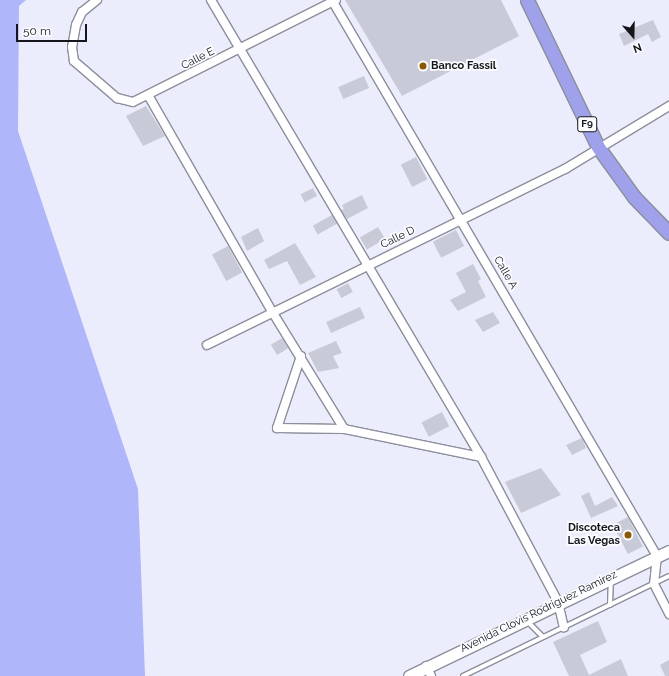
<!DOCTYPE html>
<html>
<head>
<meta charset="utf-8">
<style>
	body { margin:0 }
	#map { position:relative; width:669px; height:676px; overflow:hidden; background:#ecedfc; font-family:Raleway,sans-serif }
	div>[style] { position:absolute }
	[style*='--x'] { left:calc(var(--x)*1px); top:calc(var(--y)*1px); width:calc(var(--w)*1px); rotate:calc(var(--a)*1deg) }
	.green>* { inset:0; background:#b0b6fa }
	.building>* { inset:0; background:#c9cad8; transform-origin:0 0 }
	.roads { filter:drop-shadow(1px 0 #8c8e9b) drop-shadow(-1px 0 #8c8e9b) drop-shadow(0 1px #8c8e9b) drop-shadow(0 -1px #8c8e9b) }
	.service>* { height:4px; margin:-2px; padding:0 2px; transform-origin:2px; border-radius:2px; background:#fff }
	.minor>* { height:8px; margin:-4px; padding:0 4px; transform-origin:4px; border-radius:4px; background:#fff }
	.secondary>* { height:11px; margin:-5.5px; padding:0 5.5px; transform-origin:5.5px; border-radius:5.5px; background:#fff }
	.trunk>* { height:13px; margin:-6.5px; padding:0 6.5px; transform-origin:6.5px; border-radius:6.5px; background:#9fa2ea }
	.dots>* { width:11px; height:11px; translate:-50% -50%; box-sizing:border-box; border:2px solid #fbfcff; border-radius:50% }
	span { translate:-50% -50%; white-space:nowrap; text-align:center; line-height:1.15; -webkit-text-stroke:3.5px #fbfcff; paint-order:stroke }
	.shield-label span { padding:1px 3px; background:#fbfcff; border:1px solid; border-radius:3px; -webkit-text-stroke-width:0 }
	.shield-label { font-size:10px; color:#15161b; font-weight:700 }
	.street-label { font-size:11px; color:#15161b }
	.poi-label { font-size:11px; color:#15161b; font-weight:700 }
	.left { translate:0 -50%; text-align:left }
	.right { translate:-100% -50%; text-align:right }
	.north { position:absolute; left:613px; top:16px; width:40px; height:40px; -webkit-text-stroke:3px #fbfcff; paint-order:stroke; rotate:160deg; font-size:11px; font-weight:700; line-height:16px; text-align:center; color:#15161b }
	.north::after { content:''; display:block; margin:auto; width:14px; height:18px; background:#15161b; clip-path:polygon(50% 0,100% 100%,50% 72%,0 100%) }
	.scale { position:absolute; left:16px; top:24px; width:71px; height:18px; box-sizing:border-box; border:2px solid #15161b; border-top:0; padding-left:5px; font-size:12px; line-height:14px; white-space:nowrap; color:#15161b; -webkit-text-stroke:3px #fbfcff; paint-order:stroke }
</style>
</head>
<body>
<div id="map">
	<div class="green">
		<div style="clip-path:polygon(0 0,26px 0,19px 6px,18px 131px,138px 489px,145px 676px,0 676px)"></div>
	</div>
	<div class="building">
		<div style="clip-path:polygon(345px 0,501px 0,519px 36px,402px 96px)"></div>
		<div style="clip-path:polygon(653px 20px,661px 37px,652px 42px,648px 34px,624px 46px,619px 34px)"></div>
		<div style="left:364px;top:76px;width:13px;height:28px;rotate:67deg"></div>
		<div style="clip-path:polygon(146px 106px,165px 136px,143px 146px,126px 116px)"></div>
		<div style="left:416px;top:157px;width:25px;height:17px;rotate:63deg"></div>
		<div style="left:313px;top:188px;width:9px;height:14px;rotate:63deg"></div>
		<div style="clip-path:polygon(362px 195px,368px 208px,347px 219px,341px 210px,344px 209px,342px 205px)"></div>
		<div style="left:332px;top:215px;width:10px;height:22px;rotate:61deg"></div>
		<div style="left:378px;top:227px;width:14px;height:21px;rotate:60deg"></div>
		<div style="clip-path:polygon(258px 228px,264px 241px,247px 251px,241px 237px)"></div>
		<div style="left:456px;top:230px;width:18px;height:26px;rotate:63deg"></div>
		<div style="clip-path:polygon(295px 243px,316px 277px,300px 285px,287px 261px,269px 269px,264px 260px)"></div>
		<div style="left:228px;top:246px;width:30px;height:18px;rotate:62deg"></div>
		<div style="clip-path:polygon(473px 264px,481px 279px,478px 281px,486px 297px,458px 311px,450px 300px,466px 292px,456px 273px)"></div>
		<div style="left:348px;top:283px;width:10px;height:13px;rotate:61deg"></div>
		<div style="left:360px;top:307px;width:12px;height:37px;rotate:66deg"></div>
		<div style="clip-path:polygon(493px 312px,500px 323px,483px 332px,475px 320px)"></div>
		<div style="left:282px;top:338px;width:12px;height:13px;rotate:59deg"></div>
		<div style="clip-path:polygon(336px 341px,342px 353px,333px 356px,339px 368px,318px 372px,308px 353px)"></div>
		<div style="left:442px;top:412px;width:16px;height:23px;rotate:63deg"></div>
		<div style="clip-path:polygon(582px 438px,586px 448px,572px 455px,566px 445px)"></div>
		<div style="clip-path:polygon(541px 468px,561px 495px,521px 513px,505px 482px)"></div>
		<div style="clip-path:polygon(589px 492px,595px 506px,612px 497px,618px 506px,591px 518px,581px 496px)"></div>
		<div style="left:628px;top:517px;width:33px;height:17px;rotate:63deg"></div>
		<div style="clip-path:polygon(598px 621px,607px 642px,580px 655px,589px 675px,621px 659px,628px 676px,569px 676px,553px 642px)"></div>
		<div style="clip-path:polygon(669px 660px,669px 676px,665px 676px,660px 665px)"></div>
	</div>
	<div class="roads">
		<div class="service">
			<div style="--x:610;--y:605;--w:24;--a:-88"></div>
			<div style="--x:526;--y:620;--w:24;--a:45"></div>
			<div style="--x:463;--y:676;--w:229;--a:-25.9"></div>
		</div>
		<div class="minor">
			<div style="--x:97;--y:0;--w:19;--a:141"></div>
			<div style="--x:82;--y:12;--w:14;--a:115"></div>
			<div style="--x:76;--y:25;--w:22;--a:100"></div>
			<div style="--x:72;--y:47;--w:14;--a:82"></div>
			<div style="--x:74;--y:61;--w:57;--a:40.7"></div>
			<div style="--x:117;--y:98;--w:16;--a:14"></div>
			<div style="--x:133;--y:102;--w:227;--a:-26.7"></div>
			<div style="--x:211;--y:0;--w:531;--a:59.42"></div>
			<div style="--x:481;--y:457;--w:164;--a:62"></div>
			<div style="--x:558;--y:602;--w:26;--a:77"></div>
			<div style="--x:333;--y:2;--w:642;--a:59.68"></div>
			<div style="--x:657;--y:556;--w:28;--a:96"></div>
			<div style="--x:654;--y:584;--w:34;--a:63"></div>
			<div style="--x:148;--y:95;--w:251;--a:60.2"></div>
			<div style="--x:273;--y:313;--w:136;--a:58.5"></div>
			<div style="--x:207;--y:345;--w:399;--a:-26.2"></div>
			<div style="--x:565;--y:169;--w:122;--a:-31.2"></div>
			<div style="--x:301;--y:356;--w:76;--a:108.4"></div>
			<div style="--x:277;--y:428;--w:67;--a:0.9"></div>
			<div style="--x:344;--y:429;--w:140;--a:11.6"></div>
			<div style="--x:426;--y:666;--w:11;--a:63"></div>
		</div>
		<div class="secondary">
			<div style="--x:409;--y:676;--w:288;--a:-25.7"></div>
		</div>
		<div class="trunk">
			<div style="--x:527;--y:0;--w:163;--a:64.2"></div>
			<div style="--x:598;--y:147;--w:62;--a:54.2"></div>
			<div style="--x:634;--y:197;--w:50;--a:45.8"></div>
		</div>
	</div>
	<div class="dots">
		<div style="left:423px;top:66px;background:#8b5803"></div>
		<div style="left:628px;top:535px;background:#8b5803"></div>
	</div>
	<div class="shield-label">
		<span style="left:587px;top:124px">F9</span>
	</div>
	<div class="street-label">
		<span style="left:198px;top:59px;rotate:-27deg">Calle E</span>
		<span style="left:398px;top:238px;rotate:-26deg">Calle D</span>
		<span style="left:505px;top:273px;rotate:60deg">Calle A</span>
		<span style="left:539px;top:612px;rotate:-26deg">Avenida Clovis Rodriguez Ramirez</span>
	</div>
	<div class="poi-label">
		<span class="left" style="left:431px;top:66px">Banco Fassil</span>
		<span class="right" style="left:620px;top:535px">Discoteca<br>Las Vegas</span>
	</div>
	<div class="north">N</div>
	<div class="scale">50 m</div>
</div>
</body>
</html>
